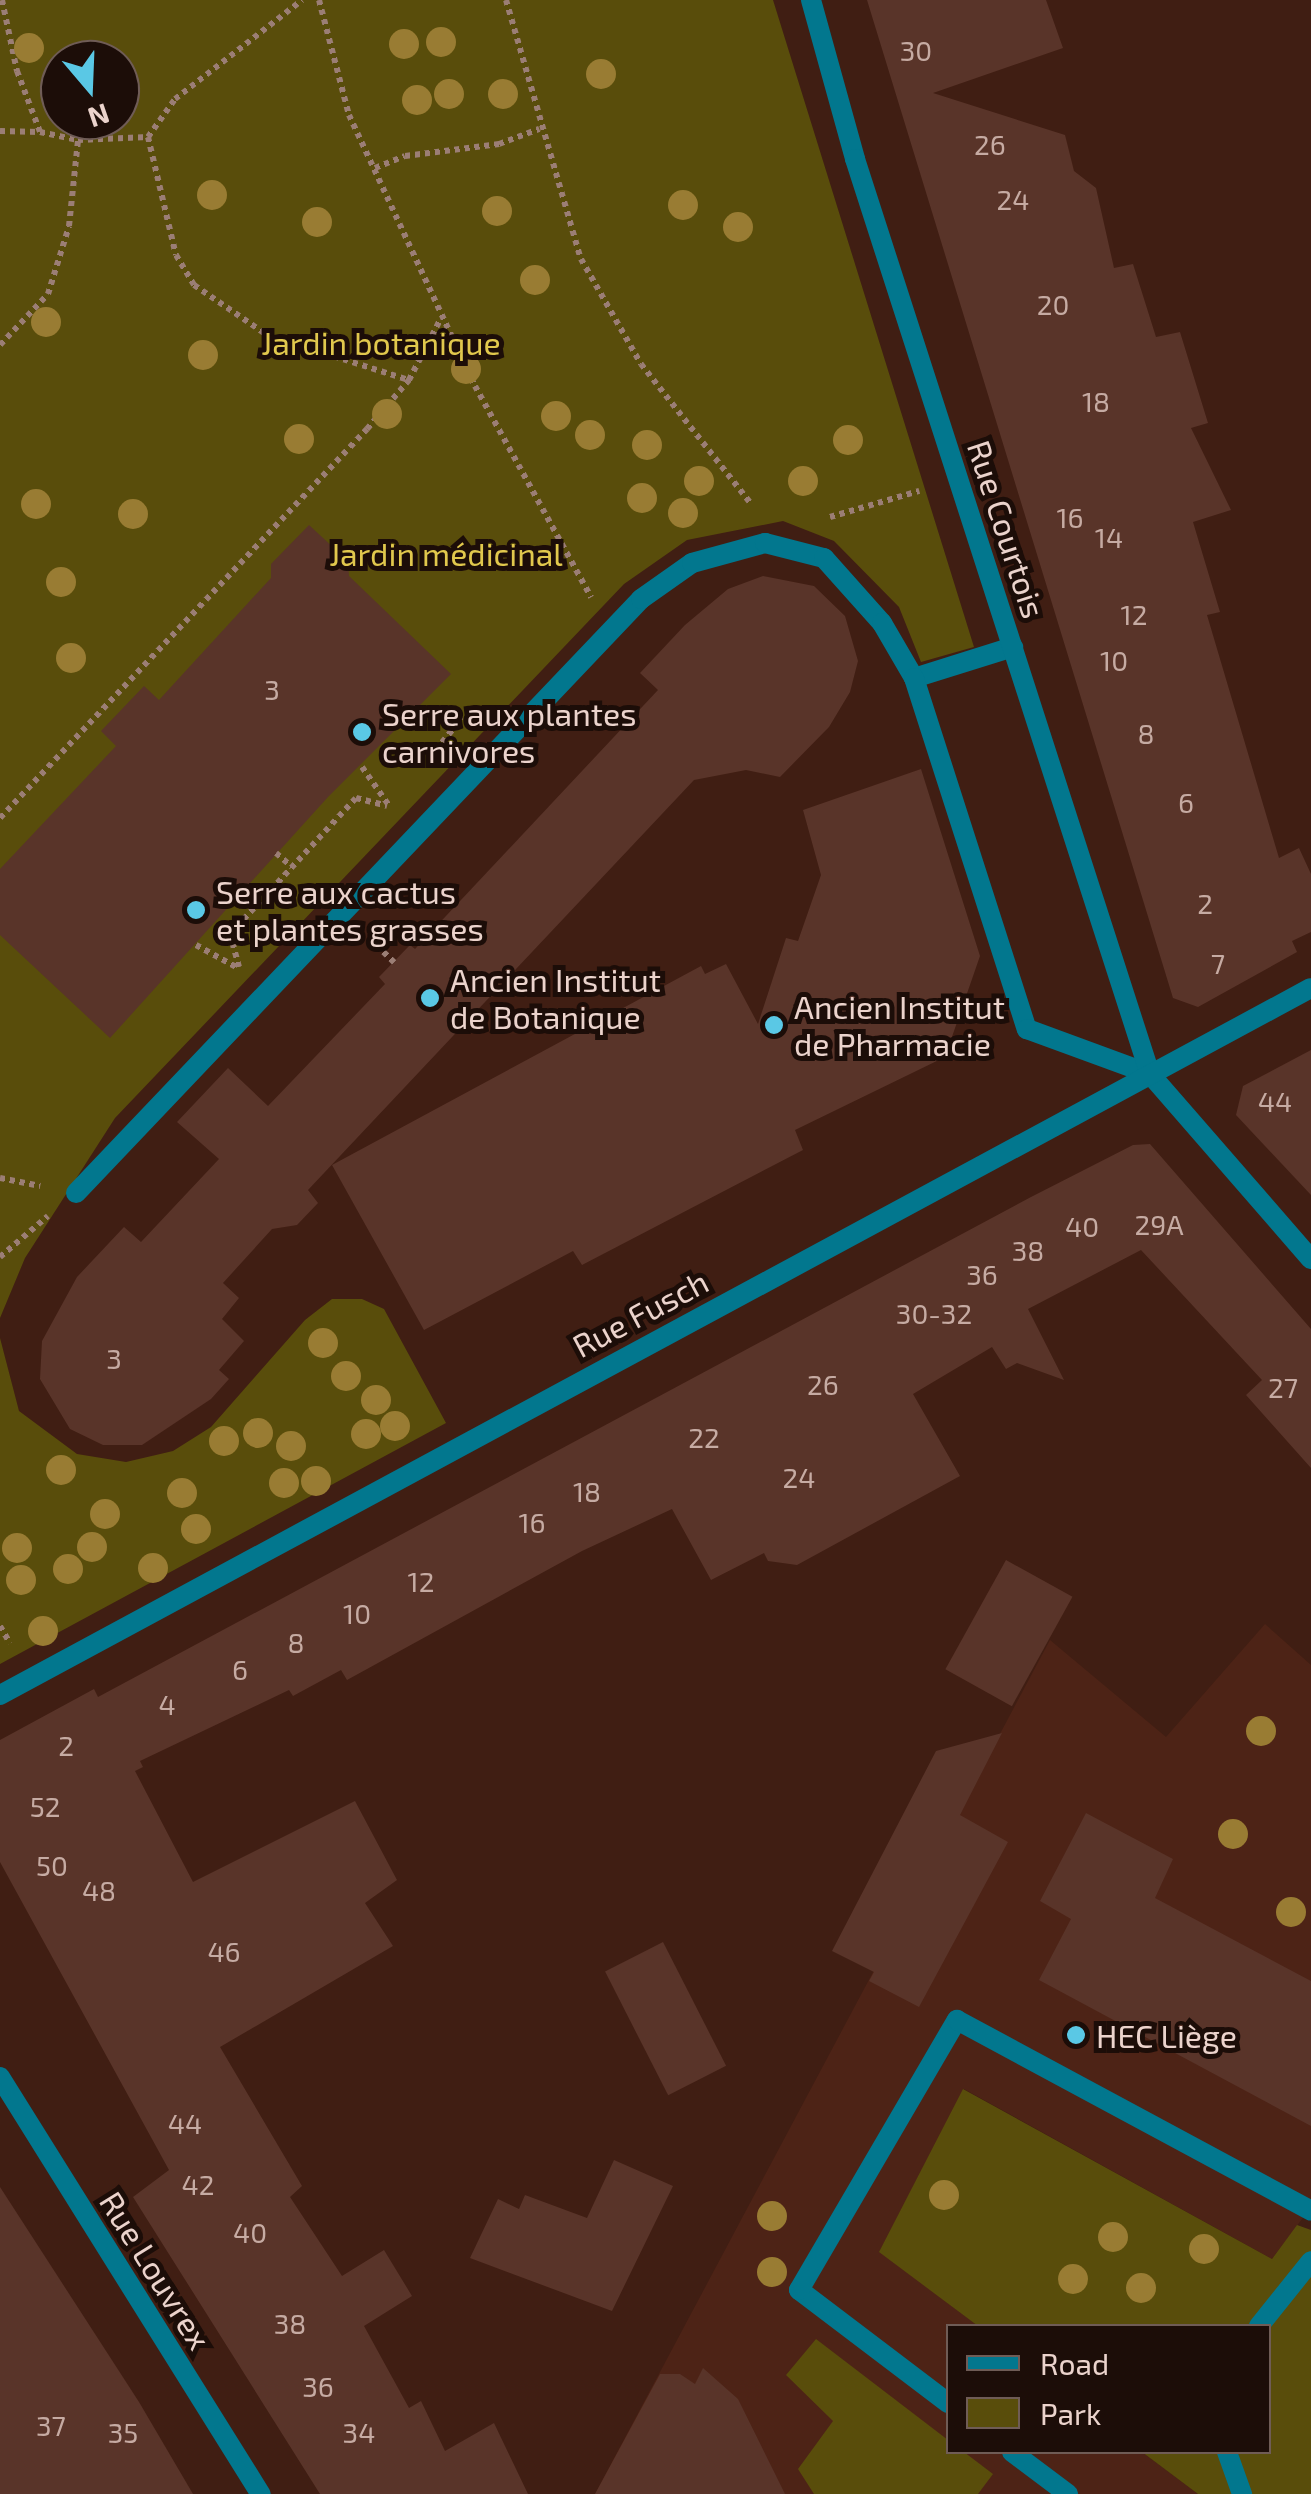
<!DOCTYPE html>
<html>
<head>
<meta charset="utf-8">
<style>
	body { margin:0 }
	#map { position:relative; width:1311px; height:2494px; overflow:hidden; background:#401e13; font-family:"Exo 2",sans-serif }
	div>[style] { position:absolute }
	[style*='--x'] { left:calc(var(--x)*1px); top:calc(var(--y)*1px); width:calc(var(--w)*1px); rotate:calc(var(--a)*1deg) }
	.built>* { inset:0; background:#4d2316 }
	.green>* { inset:0; background:#594d0b }
	.building>* { inset:0; background:#593429; transform-origin:0 0 }
	.path>* { height:6px; margin-top:-3px; transform-origin:0; background:repeating-linear-gradient(90deg,#9b7e75 0 5px,transparent 0 10px) }
	.service>* { height:20px; margin:-10px; padding:0 10px; transform-origin:10px; border-radius:10px; background:#02778e }
	.minor>* { height:20px; margin:-10px; padding:0 10px; transform-origin:10px; border-radius:10px; background:#02778e }
	.tertiary>* { height:20px; margin:-10px; padding:0 10px; transform-origin:10px; border-radius:10px; background:#02778e }
	.trees>* { width:30px; height:30px; margin:-15px; border-radius:50%; background:#997c33 }
	.dots>* { width:28px; height:28px; translate:-50% -50%; box-sizing:border-box; border:5px solid #1c0d08; border-radius:50% }
	span { translate:-50% -50%; white-space:nowrap; text-align:center; line-height:1.15; -webkit-text-stroke:10px #1c0d08; paint-order:stroke }
	.number-label { font-size:28px; color:#c6aba3 }
	.number-label span { -webkit-text-stroke-width:0 }
	.park-label { font-size:32px; color:#e1c84d }
	.street-label { font-size:32px; color:#ebd3cc }
	.poi-label { font-size:32px; color:#ebd3cc }
	.left { translate:0 -50%; text-align:left }
	.legend { position:absolute; left:946px; top:2324px; width:325px; height:130px; box-sizing:border-box; background:#1c0d08; border:2px solid #6f5c56; margin:0; padding:12px 18px; list-style:none; font-size:30px; color:#ebd3cc }
	.legend li { display:flex; align-items:center; gap:20px; height:50px }
	.legend b { width:50px; border:2px solid #6f5c56 }
	.north { position:absolute; left:40px; top:40px; width:100px; height:100px; box-sizing:border-box; background:#1c0d08; border:2px solid #6f5c56; border-radius:50%; rotate:161deg; font-size:28px; font-weight:700; line-height:40px; text-align:center; color:#ebd3cc }
	.north::after { content:''; display:block; margin:auto; width:35px; height:45px; background:#5ac8e5; clip-path:polygon(50% 0,100% 100%,50% 72%,0 100%) }
</style>
</head>
<body>
<div id="map">
	<div class="built">
		<div style="clip-path:polygon(1265px 1624px,1311px 1665px,1311px 2207px,1272px 2259px,964px 2089px,880px 2251px,978px 2326px,948px 2326px,948px 2452px,1142px 2452px,1198px 2494px,595px 2494px,1050px 1640px,1166px 1737px)"></div>
	</div>
	<div class="green">
		<div style="clip-path:polygon(evenodd,0 0,773px 0,974px 647px,921px 662px,899px 607px,834px 541px,783px 521px,687px 540px,624px 584px,115px 1118px,25px 1258px,0 1318px,0 0,60px 60px,120px 60px,120px 120px,60px 120px,60px 60px)"></div>
		<div style="clip-path:polygon(332px 1299px,362px 1299px,384px 1309px,446px 1423px,0 1664px,0 1338px,19px 1411px,77px 1454px,126px 1462px,173px 1451px,211px 1427px,305px 1320px)"></div>
		<div style="clip-path:polygon(963px 2089px,1272px 2259px,1297px 2225px,1311px 2230px,1311px 2494px,1198px 2494px,1142px 2452px,1268px 2452px,1268px 2326px,978px 2326px,879px 2252px)"></div>
		<div style="clip-path:polygon(816px 2339px,948px 2440px,948px 2452px,964px 2452px,993px 2474px,978px 2494px,814px 2494px,798px 2469px,833px 2421px,786px 2375px)"></div>
	</div>
	<div class="building">
		<div style="clip-path:polygon(867px 0,1046px 0,1063px 48px,933px 93px,1065px 135px,1074px 171px,1096px 188px,1114px 268px,1133px 264px,1156px 337px,1180px 332px,1208px 423px,1191px 428px,1231px 510px,1193px 522px,1220px 612px,1207px 615px,1279px 858px,1299px 848px,1311px 874px,1311px 932px,1292px 941px,1297px 952px,1198px 1007px,1173px 998px)"></div>
		<div style="clip-path:polygon(309px 525px,348px 561px,349px 576px,451px 674px,328px 797px,110px 1038px,0 935px,0 869px,116px 746px,101px 731px,144px 686px,159px 700px,271px 578px,271px 564px)"></div>
		<div style="clip-path:polygon(763px 576px,814px 586px,845px 616px,858px 661px,850px 692px,829px 727px,780px 777px,746px 770px,694px 780px,308px 1190px,318px 1203px,297px 1225px,272px 1229px,223px 1283px,239px 1298px,222px 1319px,244px 1341px,219px 1370px,229px 1379px,211px 1399px,142px 1445px,103px 1445px,70px 1429px,40px 1379px,42px 1341px,77px 1277px,124px 1227px,141px 1242px,219px 1159px,177px 1122px,228px 1068px,268px 1106px,385px 984px,379px 977px,410px 945px,415px 949px,658px 690px,640px 673px,685px 625px,728px 589px)"></div>
		<div style="clip-path:polygon(921px 769px,980px 956px,945px 1057px,795px 1130px,803px 1150px,582px 1265px,573px 1251px,424px 1330px,332px 1165px,701px 966px,705px 974px,726px 964px,758px 1024px,786px 938px,798px 941px,821px 875px,803px 810px)"></div>
		<div style="clip-path:polygon(1311px 1050px,1311px 1195px,1236px 1115px,1243px 1086px)"></div>
		<div style="clip-path:polygon(1150px 1144px,1311px 1329px,1311px 1468px,1246px 1395px,1262px 1380px,1141px 1250px,1028px 1309px,1064px 1380px,1017px 1363px,1006px 1369px,992px 1347px,913px 1394px,960px 1476px,797px 1565px,768px 1561px,764px 1553px,711px 1580px,672px 1509px,582px 1551px,347px 1680px,341px 1670px,293px 1696px,289px 1690px,140px 1761px,143px 1767px,135px 1771px,193px 1882px,355px 1801px,397px 1880px,365px 1903px,393px 1946px,220px 2047px,302px 2186px,290px 2197px,342px 2276px,384px 2250px,412px 2296px,364px 2326px,409px 2408px,421px 2401px,445px 2451px,494px 2423px,528px 2494px,320px 2494px,133px 2197px,169px 2170px,0 1862px,0 1740px,94px 1689px,98px 1697px,1031px 1197px,1133px 1145px)"></div>
		<div style="left:1006px;top:1560px;width:76px;height:125px;rotate:29deg"></div>
		<div style="clip-path:polygon(1002px 1733px,960px 1815px,1008px 1842px,919px 2007px,869px 1981px,874px 1972px,832px 1951px,936px 1751px)"></div>
		<div style="clip-path:polygon(1086px 1813px,1173px 1859px,1155px 1898px,1311px 1981px,1311px 2126px,1039px 1980px,1071px 1919px,1040px 1901px)"></div>
		<div style="left:663px;top:1942px;width:139px;height:65px;rotate:63deg"></div>
		<div style="clip-path:polygon(614px 2160px,673px 2186px,612px 2311px,470px 2258px,498px 2199px,519px 2209px,525px 2195px,587px 2218px)"></div>
		<div style="clip-path:polygon(0 2187px,139px 2402px,193px 2494px,0 2494px)"></div>
		<div style="clip-path:polygon(703px 2368px,738px 2399px,785px 2494px,595px 2494px,660px 2374px,680px 2374px,695px 2384px)"></div>
	</div>
	<div class="path">
		<div style="--x:2;--y:0;--w:73;--a:78.1"></div>
		<div style="--x:17;--y:71;--w:65;--a:69.3"></div>
		<div style="--x:40;--y:132;--w:39;--a:12"></div>
		<div style="--x:319;--y:0;--w:119;--a:75.4"></div>
		<div style="--x:349;--y:115;--w:299;--a:65.1"></div>
		<div style="--x:475;--y:386;--w:241;--a:61.2"></div>
		<div style="--x:506;--y:0;--w:270;--a:73.9"></div>
		<div style="--x:581;--y:259;--w:121;--a:60.3"></div>
		<div style="--x:641;--y:364;--w:178;--a:51.8"></div>
		<div style="--x:0;--y:131;--w:40;--a:1.4"></div>
		<div style="--x:148;--y:137;--w:121;--a:76.7"></div>
		<div style="--x:176;--y:255;--w:35;--a:59"></div>
		<div style="--x:194;--y:285;--w:88;--a:34.4"></div>
		<div style="--x:267;--y:335;--w:149;--a:17.6"></div>
		<div style="--x:375;--y:168;--w:32;--a:-22"></div>
		<div style="--x:405;--y:156;--w:95;--a:-7.3"></div>
		<div style="--x:499;--y:144;--w:43;--a:-20.6"></div>
		<div style="--x:0;--y:345;--w:70;--a:-46.7"></div>
		<div style="--x:48;--y:294;--w:71;--a:-72.8"></div>
		<div style="--x:69;--y:226;--w:86;--a:-84"></div>
		<div style="--x:78;--y:140;--w:70;--a:-2.5"></div>
		<div style="--x:148;--y:137;--w:47;--a:-54.6"></div>
		<div style="--x:175;--y:99;--w:161;--a:-37.9"></div>
		<div style="--x:830;--y:517;--w:93;--a:-16.3"></div>
		<div style="--x:436;--y:750;--w:38;--a:-51"></div>
		<div style="--x:460;--y:720;--w:11;--a:-100"></div>
		<div style="--x:362;--y:767;--w:49;--a:55"></div>
		<div style="--x:0;--y:818;--w:535;--a:-46.67"></div>
		<div style="--x:367;--y:429;--w:65;--a:-49.4"></div>
		<div style="--x:409;--y:380;--w:70;--a:-62.7"></div>
		<div style="--x:276;--y:853;--w:21;--a:41"></div>
		<div style="--x:369;--y:938;--w:35;--a:44"></div>
		<div style="--x:196;--y:945;--w:46;--a:28.8"></div>
		<div style="--x:239;--y:967;--w:34;--a:-105"></div>
		<div style="--x:230;--y:934;--w:185;--a:-47.2"></div>
		<div style="--x:356;--y:798;--w:32;--a:14"></div>
		<div style="--x:0;--y:1178;--w:41;--a:11.3"></div>
		<div style="--x:0;--y:1257;--w:63;--a:-40.5"></div>
		<div style="--x:0;--y:1626;--w:20;--a:60"></div>
	</div>
	<div class="service">
		<div style="--x:914;--y:678;--w:104;--a:-17.4"></div>
		<div style="--x:76;--y:1193;--w:820;--a:-46.43"></div>
		<div style="--x:641;--y:599;--w:62;--a:-35.2"></div>
		<div style="--x:692;--y:563;--w:76;--a:-15.3"></div>
		<div style="--x:765;--y:543;--w:61;--a:14.3"></div>
		<div style="--x:824;--y:558;--w:87;--a:48.3"></div>
		<div style="--x:882;--y:623;--w:64;--a:59.8"></div>
		<div style="--x:914;--y:678;--w:369;--a:72.2"></div>
		<div style="--x:1027;--y:1029;--w:131;--a:20.1"></div>
		<div style="--x:1259;--y:2326;--w:83;--a:-51.3"></div>
		<div style="--x:948;--y:2403;--w:187;--a:-142.8"></div>
		<div style="--x:799;--y:2290;--w:313;--a:-59.7"></div>
		<div style="--x:957;--y:2020;--w:402;--a:28.3"></div>
		<div style="--x:1012;--y:2452;--w:70;--a:36.9"></div>
		<div style="--x:1227;--y:2452;--w:45;--a:70.3"></div>
	</div>
	<div class="minor">
		<div style="--x:811;--y:0;--w:165;--a:74.5"></div>
		<div style="--x:855;--y:159;--w:961;--a:72.13"></div>
		<div style="--x:1150;--y:1074;--w:245;--a:49"></div>
		<div style="--x:0;--y:1695;--w:1489;--a:-28.34"></div>
	</div>
	<div class="tertiary">
		<div style="--x:0;--y:2077;--w:492;--a:58"></div>
	</div>
	<div class="trees">
		<div style="left:441px;top:42px"></div>
		<div style="left:404px;top:44px"></div>
		<div style="left:29px;top:48px"></div>
		<div style="left:601px;top:74px"></div>
		<div style="left:449px;top:94px"></div>
		<div style="left:503px;top:94px"></div>
		<div style="left:417px;top:100px"></div>
		<div style="left:212px;top:195px"></div>
		<div style="left:683px;top:205px"></div>
		<div style="left:497px;top:211px"></div>
		<div style="left:317px;top:222px"></div>
		<div style="left:738px;top:227px"></div>
		<div style="left:535px;top:280px"></div>
		<div style="left:46px;top:322px"></div>
		<div style="left:203px;top:355px"></div>
		<div style="left:466px;top:369px"></div>
		<div style="left:387px;top:414px"></div>
		<div style="left:556px;top:416px"></div>
		<div style="left:590px;top:435px"></div>
		<div style="left:299px;top:439px"></div>
		<div style="left:848px;top:440px"></div>
		<div style="left:647px;top:445px"></div>
		<div style="left:699px;top:481px"></div>
		<div style="left:803px;top:481px"></div>
		<div style="left:642px;top:498px"></div>
		<div style="left:36px;top:504px"></div>
		<div style="left:683px;top:513px"></div>
		<div style="left:133px;top:514px"></div>
		<div style="left:61px;top:582px"></div>
		<div style="left:71px;top:658px"></div>
		<div style="left:323px;top:1343px"></div>
		<div style="left:346px;top:1376px"></div>
		<div style="left:376px;top:1400px"></div>
		<div style="left:395px;top:1426px"></div>
		<div style="left:258px;top:1433px"></div>
		<div style="left:366px;top:1434px"></div>
		<div style="left:224px;top:1441px"></div>
		<div style="left:291px;top:1446px"></div>
		<div style="left:61px;top:1470px"></div>
		<div style="left:316px;top:1481px"></div>
		<div style="left:284px;top:1483px"></div>
		<div style="left:182px;top:1493px"></div>
		<div style="left:105px;top:1514px"></div>
		<div style="left:196px;top:1529px"></div>
		<div style="left:92px;top:1547px"></div>
		<div style="left:17px;top:1548px"></div>
		<div style="left:153px;top:1568px"></div>
		<div style="left:68px;top:1569px"></div>
		<div style="left:21px;top:1580px"></div>
		<div style="left:43px;top:1631px"></div>
		<div style="left:1261px;top:1731px"></div>
		<div style="left:1233px;top:1834px"></div>
		<div style="left:1291px;top:1912px"></div>
		<div style="left:944px;top:2195px"></div>
		<div style="left:772px;top:2216px"></div>
		<div style="left:1113px;top:2237px"></div>
		<div style="left:1204px;top:2249px"></div>
		<div style="left:772px;top:2272px"></div>
		<div style="left:1073px;top:2279px"></div>
		<div style="left:1141px;top:2288px"></div>
	</div>
	<div class="dots">
		<div style="left:362px;top:732px;background:#5ac8e5"></div>
		<div style="left:196px;top:910px;background:#5ac8e5"></div>
		<div style="left:430px;top:998px;background:#5ac8e5"></div>
		<div style="left:774px;top:1025px;background:#5ac8e5"></div>
		<div style="left:1076px;top:2035px;background:#5ac8e5"></div>
	</div>
	<div class="number-label">
		<span style="left:916px;top:50px">30</span>
		<span style="left:990px;top:144px">26</span>
		<span style="left:1013px;top:199px">24</span>
		<span style="left:1053px;top:304px">20</span>
		<span style="left:1096px;top:401px">18</span>
		<span style="left:1070px;top:517px">16</span>
		<span style="left:1109px;top:537px">14</span>
		<span style="left:1134px;top:614px">12</span>
		<span style="left:1114px;top:660px">10</span>
		<span style="left:272px;top:689px">3</span>
		<span style="left:1146px;top:733px">8</span>
		<span style="left:1186px;top:802px">6</span>
		<span style="left:1205px;top:903px">2</span>
		<span style="left:1218px;top:963px">7</span>
		<span style="left:1275px;top:1101px">44</span>
		<span style="left:1159px;top:1224px">29A</span>
		<span style="left:1082px;top:1226px">40</span>
		<span style="left:1028px;top:1250px">38</span>
		<span style="left:982px;top:1274px">36</span>
		<span style="left:934px;top:1313px">30-32</span>
		<span style="left:114px;top:1358px">3</span>
		<span style="left:823px;top:1384px">26</span>
		<span style="left:1283px;top:1387px">27</span>
		<span style="left:704px;top:1437px">22</span>
		<span style="left:799px;top:1477px">24</span>
		<span style="left:587px;top:1491px">18</span>
		<span style="left:532px;top:1522px">16</span>
		<span style="left:421px;top:1581px">12</span>
		<span style="left:357px;top:1613px">10</span>
		<span style="left:296px;top:1642px">8</span>
		<span style="left:240px;top:1669px">6</span>
		<span style="left:167px;top:1704px">4</span>
		<span style="left:66px;top:1745px">2</span>
		<span style="left:45px;top:1806px">52</span>
		<span style="left:52px;top:1865px">50</span>
		<span style="left:99px;top:1890px">48</span>
		<span style="left:224px;top:1951px">46</span>
		<span style="left:185px;top:2123px">44</span>
		<span style="left:198px;top:2184px">42</span>
		<span style="left:250px;top:2232px">40</span>
		<span style="left:290px;top:2323px">38</span>
		<span style="left:318px;top:2386px">36</span>
		<span style="left:51px;top:2425px">37</span>
		<span style="left:123px;top:2432px">35</span>
		<span style="left:359px;top:2432px">34</span>
	</div>
	<div class="park-label">
		<span style="left:381px;top:342px">Jardin botanique</span>
		<span style="left:446px;top:553px">Jardin médicinal</span>
	</div>
	<div class="street-label">
		<span style="left:1007px;top:529px;rotate:72deg">Rue Courtois</span>
		<span style="left:640px;top:1313px;rotate:-28deg">Rue Fusch</span>
		<span style="left:156px;top:2270px;rotate:58deg">Rue Louvrex</span>
	</div>
	<div class="poi-label">
		<span class="left" style="left:382px;top:732px">Serre aux plantes<br>carnivores</span>
		<span class="left" style="left:216px;top:910px">Serre aux cactus<br>et plantes grasses</span>
		<span class="left" style="left:450px;top:998px">Ancien Institut<br>de Botanique</span>
		<span class="left" style="left:794px;top:1025px">Ancien Institut<br>de Pharmacie</span>
		<span class="left" style="left:1096px;top:2035px">HEC Liège</span>
	</div>
	<ul class="legend">
	<li><b style="height:12px;background:#02778e"></b>Road</li>
	<li><b style="height:28px;background:#594d0b"></b>Park</li>
	</ul>
	<div class="north">N</div>
</div>
</body>
</html>
